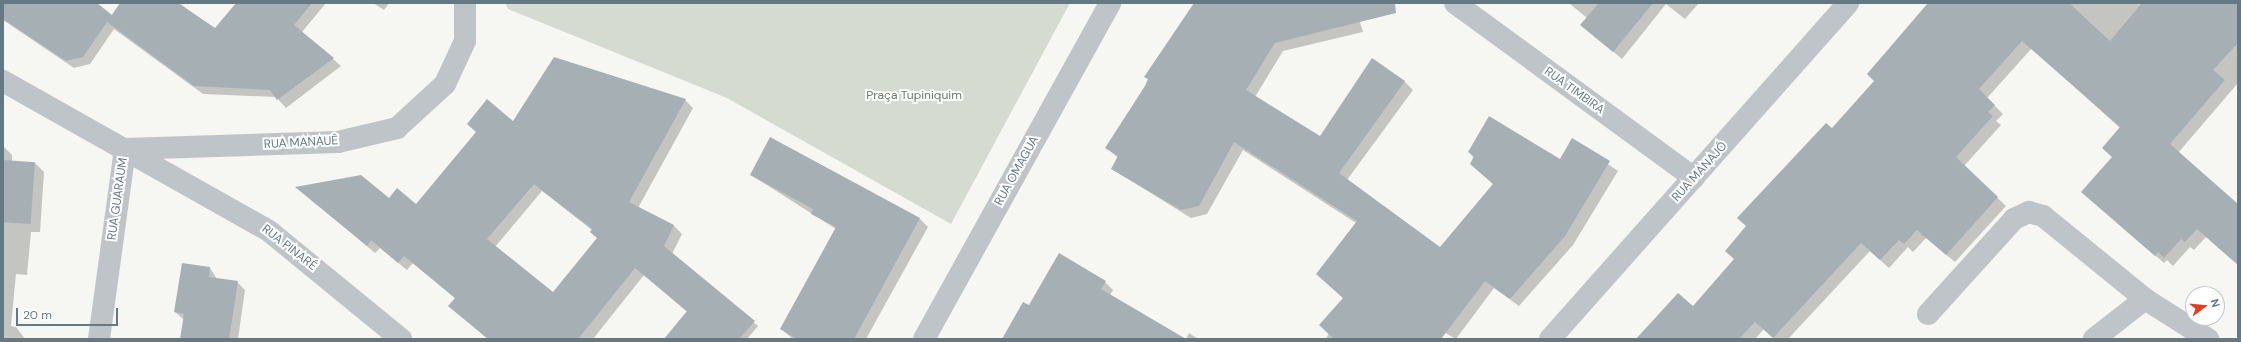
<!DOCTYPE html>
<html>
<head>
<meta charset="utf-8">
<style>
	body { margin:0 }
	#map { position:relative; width:2241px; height:342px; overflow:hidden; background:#f6f6f2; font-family:"DM Sans",sans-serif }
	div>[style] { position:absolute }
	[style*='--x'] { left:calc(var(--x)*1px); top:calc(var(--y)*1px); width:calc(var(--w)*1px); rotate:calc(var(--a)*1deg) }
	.green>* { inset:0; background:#d6dbd1 }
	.shadow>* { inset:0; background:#0003 }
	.building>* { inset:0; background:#a6b0b4; transform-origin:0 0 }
	.minor>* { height:22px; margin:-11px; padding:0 11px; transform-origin:11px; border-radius:11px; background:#bec4c7 }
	span { translate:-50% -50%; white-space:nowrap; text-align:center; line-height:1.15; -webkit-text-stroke:4px #fff; paint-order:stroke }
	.street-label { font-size:12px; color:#647984 }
	.park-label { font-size:12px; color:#6a7b63 }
	.frame { position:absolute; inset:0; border:4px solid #647984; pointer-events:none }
	.north { position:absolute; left:2185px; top:286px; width:40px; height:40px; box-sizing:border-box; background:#fff; border:1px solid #c1c9ce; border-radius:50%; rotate:74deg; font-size:11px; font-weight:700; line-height:16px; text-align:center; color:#647984 }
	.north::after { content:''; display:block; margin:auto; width:14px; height:18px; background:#e63e23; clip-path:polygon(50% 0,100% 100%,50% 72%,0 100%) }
	.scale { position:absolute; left:16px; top:308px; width:102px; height:18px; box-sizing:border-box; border:2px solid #647984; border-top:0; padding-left:5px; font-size:12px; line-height:14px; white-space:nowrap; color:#647984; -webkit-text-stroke:3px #fff; paint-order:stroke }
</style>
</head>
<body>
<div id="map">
	<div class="green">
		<div style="clip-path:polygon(505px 3px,1070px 3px,951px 224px,727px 98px,508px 9px)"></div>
	</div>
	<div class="shadow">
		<div style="clip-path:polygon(3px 3px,95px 3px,112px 16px,121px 3px,179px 3px,216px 30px,238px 3px,326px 3px,302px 32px,341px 66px,286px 108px,276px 97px,203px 94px,114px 29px,90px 64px,74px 68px,3px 20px)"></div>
		<div style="clip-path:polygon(373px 3px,389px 3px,384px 10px)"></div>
		<div style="clip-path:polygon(1195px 3px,1354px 3px,1363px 32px,1283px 51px,1255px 97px,1320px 138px,1373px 59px,1405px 82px,1413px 90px,1347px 180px,1440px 248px,1493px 184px,1469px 152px,1561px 160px,1572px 140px,1618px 171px,1573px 245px,1519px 306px,1494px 288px,1456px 339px,1440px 330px,1431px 339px,1326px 339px,1344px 299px,1317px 274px,1356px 223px,1243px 150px,1207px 214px,1191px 218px,1112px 169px,1118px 158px,1107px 148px,1149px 80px,1145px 77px)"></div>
		<div style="clip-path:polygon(1569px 3px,1699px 3px,1685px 19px,1666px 4px,1622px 59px,1581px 25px,1587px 18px)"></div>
		<div style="clip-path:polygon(1930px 3px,2238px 3px,2238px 83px,2178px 153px,2238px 205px,2238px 265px,2206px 237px,2194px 250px,2190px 247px,2173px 266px,2167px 260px,2164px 263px,2091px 200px,2113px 157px,2120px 128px,2032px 48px,1987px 98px,2003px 114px,1996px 121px,2001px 125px,1964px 166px,2006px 206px,1955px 262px,1926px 238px,1913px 252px,1908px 247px,1889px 268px,1870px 251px,1788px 339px,1775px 339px,1764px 329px,1755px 339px,1636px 339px,1678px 294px,1693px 308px,1735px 260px,1832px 130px,1875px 81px)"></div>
		<div style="clip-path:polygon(evenodd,685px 100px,693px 108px,638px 208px,674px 226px,682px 234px,672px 254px,758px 326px,747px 339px,665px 339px,687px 312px,644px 275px,593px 339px,488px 339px,450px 306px,456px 299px,413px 263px,407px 270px,380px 248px,375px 253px,297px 187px,416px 205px,513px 123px,685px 100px,542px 191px,592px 230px,598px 239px,553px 294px,495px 247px,542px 191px)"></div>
		<div style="clip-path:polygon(3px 146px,12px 155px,12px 161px,35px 163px,44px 172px,40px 232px,31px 232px,27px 275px,16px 274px,11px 326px,16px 327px,25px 339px,3px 339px)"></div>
		<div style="clip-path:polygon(751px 175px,920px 219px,928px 227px,866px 339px,793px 339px,781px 329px,836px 229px)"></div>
		<div style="clip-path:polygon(210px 268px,217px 279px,237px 282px,245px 290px,238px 339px,181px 339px,184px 320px,175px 312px)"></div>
		<div style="clip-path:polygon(1105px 282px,1113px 290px,1110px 295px,1184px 339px,1008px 339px,1029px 306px)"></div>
		<div style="clip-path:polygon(1189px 333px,1198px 339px,1186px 339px)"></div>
	</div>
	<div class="building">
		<div style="clip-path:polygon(3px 3px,97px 3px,112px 15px,83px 57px,66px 61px,3px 19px)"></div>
		<div style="clip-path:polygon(120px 3px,178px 3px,215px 28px,236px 3px,312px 3px,294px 25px,334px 58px,277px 100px,270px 90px,194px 86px,107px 22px)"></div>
		<div style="clip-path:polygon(1194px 3px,1395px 3px,1396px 13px,1275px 43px,1246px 90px,1320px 136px,1372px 58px,1405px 81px,1339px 173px,1440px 247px,1493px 184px,1470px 164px,1474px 156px,1468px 152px,1489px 116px,1560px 159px,1572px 138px,1610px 161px,1565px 236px,1510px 299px,1485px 281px,1441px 339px,1334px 339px,1319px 325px,1343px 298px,1316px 274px,1357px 221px,1234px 142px,1199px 206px,1181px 210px,1111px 169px,1118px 156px,1105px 148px,1145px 86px,1148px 79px,1144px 77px)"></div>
		<div style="clip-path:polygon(1599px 3px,1653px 3px,1613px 52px,1580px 25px)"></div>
		<div style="clip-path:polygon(1928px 3px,2069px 3px,2110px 41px,2142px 3px,2238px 3px,2238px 43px,2213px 70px,2225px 80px,2170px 144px,2238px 204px,2238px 265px,2197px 229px,2185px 242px,2181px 239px,2164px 258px,2158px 252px,2155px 256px,2081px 192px,2112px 157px,2102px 148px,2120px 127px,2022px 41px,1979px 89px,1995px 105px,1988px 112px,1993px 116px,1956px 157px,1998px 197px,1946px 255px,1917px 230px,1904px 244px,1899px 240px,1880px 260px,1861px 243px,1773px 338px,1755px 322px,1739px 339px,1636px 339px,1678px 293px,1693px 306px,1734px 259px,1725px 251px,1746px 226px,1737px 218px,1826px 123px,1832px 128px,1874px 81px,1867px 74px)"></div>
		<div style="clip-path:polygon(evenodd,554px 57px,686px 99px,629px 202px,674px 225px,664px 246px,755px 321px,739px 339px,664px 339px,687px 311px,635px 268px,578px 339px,488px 339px,448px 306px,455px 298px,404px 256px,398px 263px,371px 240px,367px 246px,295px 187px,361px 175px,389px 198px,397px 188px,416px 204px,476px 132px,467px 124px,487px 99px,513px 121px,554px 57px,534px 184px,592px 229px,590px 232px,597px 238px,553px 292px,487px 239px,534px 184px)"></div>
		<div style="clip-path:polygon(770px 137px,920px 218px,854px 339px,797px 339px,780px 329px,836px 227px,811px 214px,813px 209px,750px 175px)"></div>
		<div style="left:3px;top:160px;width:32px;height:62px;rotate:4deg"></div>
		<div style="clip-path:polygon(1059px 253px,1106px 281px,1101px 289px,1186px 339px,1002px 339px,1023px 302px,1029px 305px)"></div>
		<div style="clip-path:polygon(182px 263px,210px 267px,209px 277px,238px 281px,229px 339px,180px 339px,184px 314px,174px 312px)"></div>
	</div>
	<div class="minor">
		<div style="--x:1455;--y:3;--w:296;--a:36.2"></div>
		<div style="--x:3;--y:81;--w:305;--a:29.4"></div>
		<div style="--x:269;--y:231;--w:171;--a:39.3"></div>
		<div style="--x:125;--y:149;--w:213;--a:-1.9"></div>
		<div style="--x:338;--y:142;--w:61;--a:-13.3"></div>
		<div style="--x:397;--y:128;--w:65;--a:-42.5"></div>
		<div style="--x:445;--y:84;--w:47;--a:-65.1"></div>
		<div style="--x:465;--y:41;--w:38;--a:-90"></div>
		<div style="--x:1928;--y:314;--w:128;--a:-47.8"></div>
		<div style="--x:2014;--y:219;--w:17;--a:-25"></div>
		<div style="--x:2029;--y:212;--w:15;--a:16"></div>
		<div style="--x:2043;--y:216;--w:132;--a:39.1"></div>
		<div style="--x:2145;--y:299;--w:75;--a:32.4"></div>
		<div style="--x:99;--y:339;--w:192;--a:-82.2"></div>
		<div style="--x:924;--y:339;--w:384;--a:-61"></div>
		<div style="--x:1550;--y:339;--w:449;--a:-48.4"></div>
		<div style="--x:2094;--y:339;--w:65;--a:-38.1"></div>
	</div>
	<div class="street-label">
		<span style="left:1574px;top:91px;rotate:36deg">RUA TIMBIRA</span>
		<span style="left:301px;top:143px;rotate:-3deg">RUA MANAUÊ</span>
		<span style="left:1017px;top:171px;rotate:-61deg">RUA OMAGUA</span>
		<span style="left:1700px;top:172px;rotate:-48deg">RUA MANAJÓ</span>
		<span style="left:118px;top:199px;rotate:-82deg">RUA GUARAUM</span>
		<span style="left:289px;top:248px;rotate:38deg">RUA PINARÉ</span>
	</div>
	<div class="park-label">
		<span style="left:914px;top:96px">Praça Tupiniquim</span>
	</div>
	<div class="frame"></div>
	<div class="north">N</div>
	<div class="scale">20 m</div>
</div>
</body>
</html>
